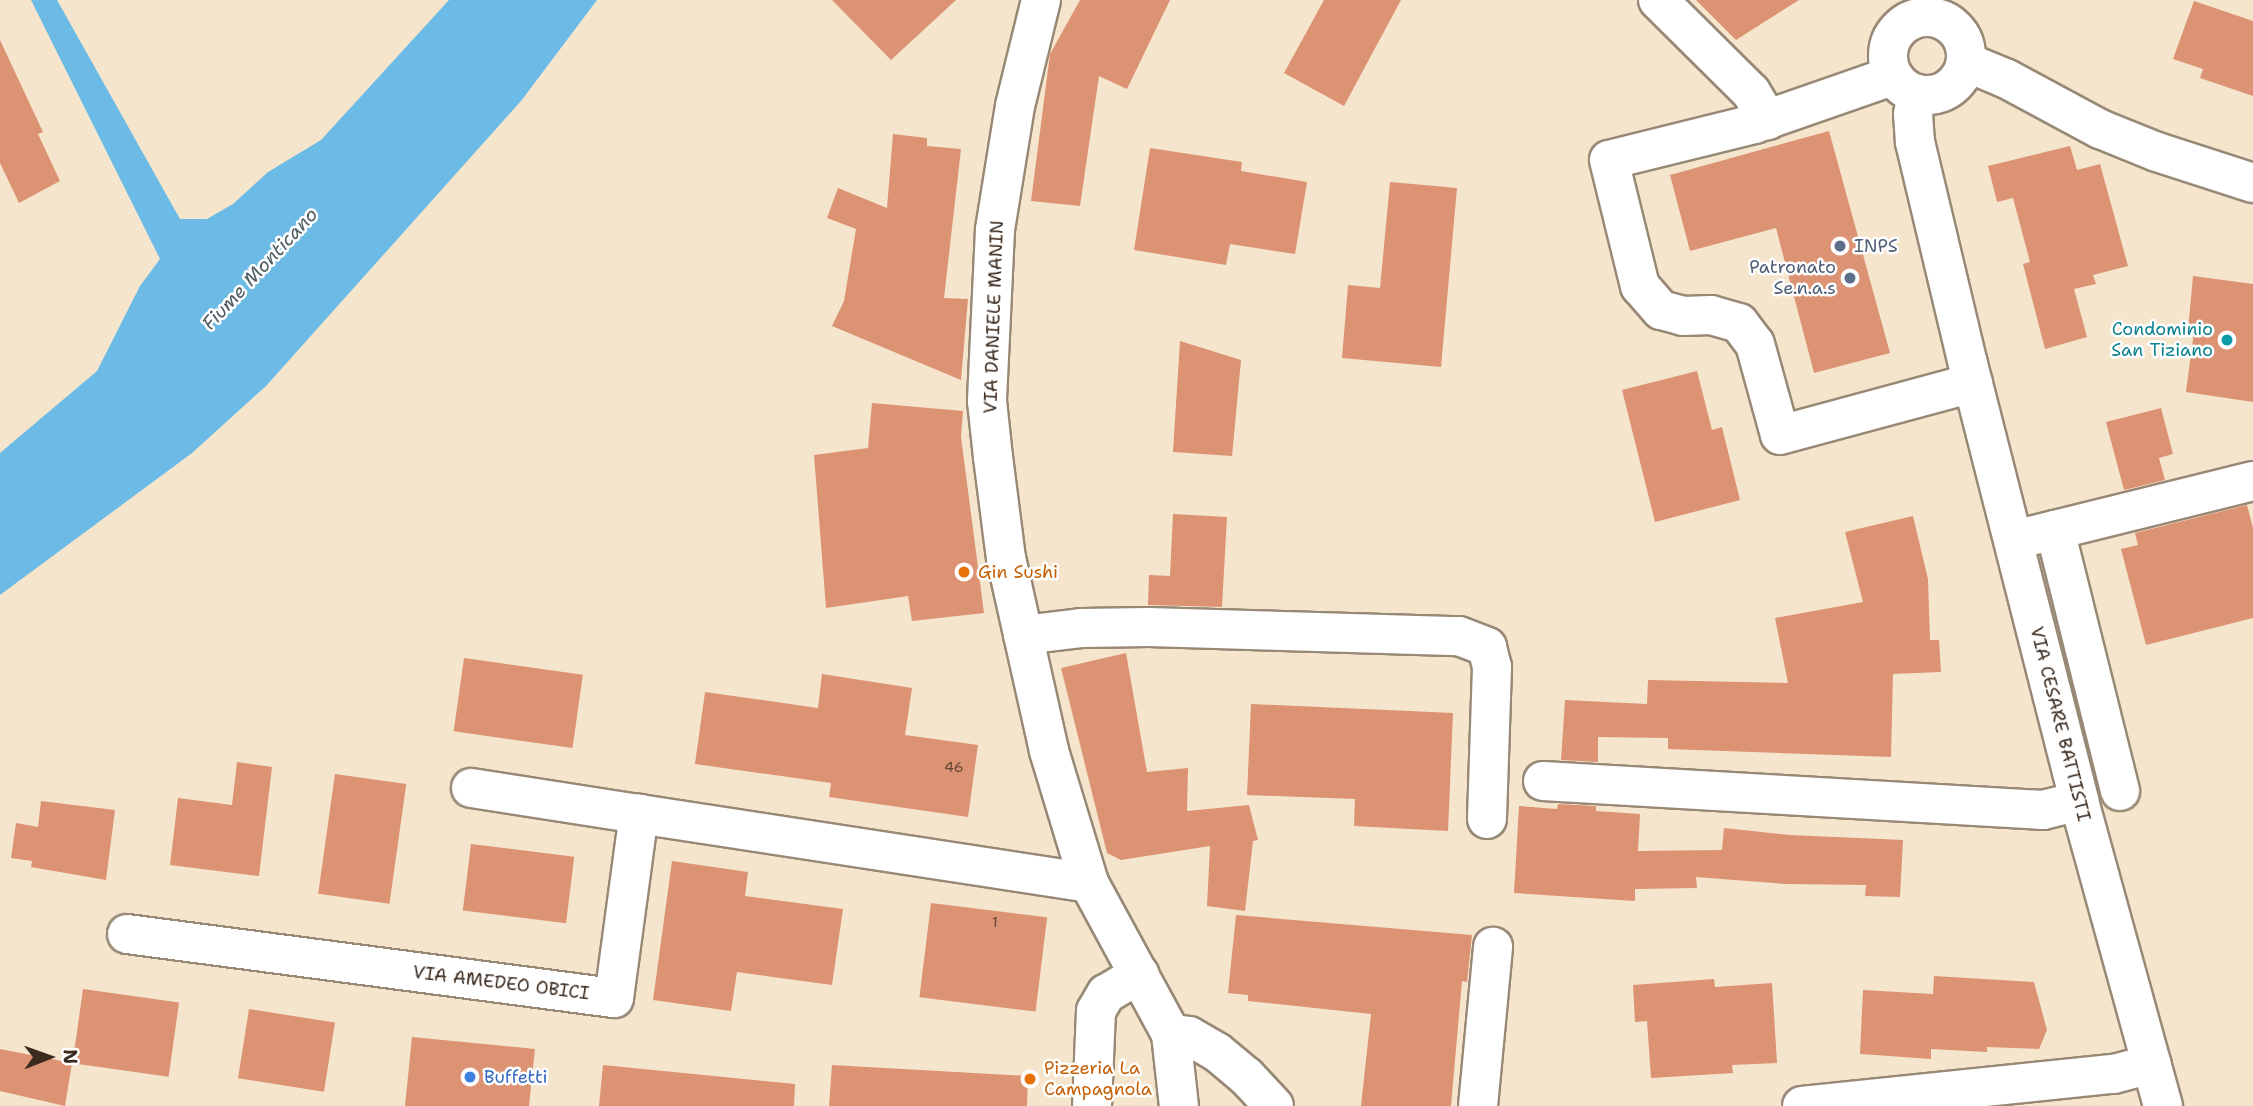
<!DOCTYPE html>
<html>
<head>
<meta charset="utf-8">
<style>
	body { margin:0 }
	#map { position:relative; width:2253px; height:1106px; overflow:hidden; background:#f5e5cd; font-family:"Shantell Sans",sans-serif }
	div>[style] { position:absolute }
	[style*='--x'] { left:calc(var(--x)*1px); top:calc(var(--y)*1px); width:calc(var(--w)*1px); rotate:calc(var(--a)*1deg) }
	.water>* { inset:0; background:#6bbbe6 }
	.building>* { inset:0; background:#dc9373; transform-origin:0 0 }
	.roads { filter:drop-shadow(2px 0 #988876) drop-shadow(-2px 0 #988876) drop-shadow(0 2px #988876) drop-shadow(0 -2px #988876) }
	.minor>* { height:38px; margin:-19px; padding:0 19px; transform-origin:19px; border-radius:19px; background:#fff }
	.minor>.ring { margin:-19px; padding:0; box-sizing:content-box; background:none; border:38px solid #fff; border-radius:50% }
	.dots>* { width:19px; height:19px; translate:-50% -50%; box-sizing:border-box; border:4px solid #fff; border-radius:50% }
	span { translate:-50% -50%; white-space:nowrap; text-align:center; line-height:1.15; -webkit-text-stroke:5px #fff; paint-order:stroke }
	.number-label { font-size:14px; color:#634433 }
	.number-label span { -webkit-text-stroke-width:0 }
	.service-label { font-size:18px; color:#4e5e75 }
	.left { translate:0 -50%; text-align:left }
	.right { translate:-100% -50%; text-align:right }
	.street-label { font-size:18px; color:#3b2a1e }
	.culture-label { font-size:18px; color:#0d838f }
	.food-label { font-size:18px; color:#c56008 }
	.shop-label { font-size:18px; color:#366cbe }
	.water-label { font-size:19px; color:#4c5d64; font-style:italic }
	.north { position:absolute; left:14px; top:1022px; width:70px; height:70px; -webkit-text-stroke:5px #fff; paint-order:stroke; rotate:89deg; font-size:19px; font-weight:700; line-height:28px; text-align:center; color:#3b2a1e }
	.north::after { content:''; display:block; margin:auto; width:24px; height:32px; background:#3b2a1e; clip-path:polygon(50% 0,100% 100%,50% 72%,0 100%) }
</style>
</head>
<body>
<div id="map">
	<div class="water">
		<div style="clip-path:polygon(31px 0,57px 0,180px 219px,207px 219px,233px 204px,268px 172px,321px 140px,449px 0,597px 0,521px 101px,266px 386px,192px 453px,0 595px,0 453px,97px 371px,140px 286px,160px 259px)"></div>
	</div>
	<div class="building">
		<div style="clip-path:polygon(832px 0,956px 0,891px 60px)"></div>
		<div style="clip-path:polygon(1080px 0,1170px 0,1127px 89px,1099px 76px,1080px 206px,1031px 201px,1050px 54px)"></div>
		<div style="clip-path:polygon(1324px 0,1401px 0,1344px 106px,1284px 73px)"></div>
		<div style="clip-path:polygon(1696px 0,1799px 0,1736px 40px)"></div>
		<div style="clip-path:polygon(2194px 1px,2253px 21px,2253px 96px,2200px 78px,2203px 69px,2173px 59px)"></div>
		<div style="clip-path:polygon(0 40px,43px 132px,38px 134px,60px 181px,19px 203px,0 163px)"></div>
		<div style="clip-path:polygon(1829px 131px,1890px 353px,1814px 373px,1776px 228px,1690px 251px,1670px 175px)"></div>
		<div style="clip-path:polygon(893px 134px,927px 138px,927px 146px,961px 149px,944px 298px,968px 299px,961px 380px,832px 326px,844px 301px,856px 229px,827px 218px,838px 188px,887px 208px)"></div>
		<div style="clip-path:polygon(2070px 146px,2077px 170px,2100px 164px,2128px 266px,2093px 275px,2096px 284px,2074px 289px,2087px 337px,2045px 349px,2023px 264px,2030px 262px,2013px 198px,1997px 202px,1988px 166px)"></div>
		<div style="clip-path:polygon(1150px 148px,1242px 162px,1241px 171px,1307px 182px,1295px 254px,1230px 244px,1226px 265px,1134px 250px)"></div>
		<div style="clip-path:polygon(1390px 182px,1457px 188px,1441px 367px,1342px 358px,1348px 285px,1380px 288px)"></div>
		<div style="clip-path:polygon(2193px 276px,2253px 284px,2253px 402px,2186px 392px,2194px 331px,2188px 330px)"></div>
		<div style="clip-path:polygon(1180px 341px,1241px 360px,1232px 456px,1173px 452px)"></div>
		<div style="clip-path:polygon(1697px 371px,1712px 430px,1722px 427px,1740px 500px,1655px 522px,1622px 390px)"></div>
		<div style="clip-path:polygon(872px 403px,963px 411px,961px 437px,984px 613px,912px 621px,908px 596px,826px 608px,814px 455px,868px 448px)"></div>
		<div style="clip-path:polygon(2161px 408px,2173px 454px,2159px 458px,2165px 480px,2124px 490px,2106px 422px)"></div>
		<div style="clip-path:polygon(2247px 505px,2253px 528px,2253px 618px,2146px 645px,2121px 549px,2138px 545px,2135px 533px)"></div>
		<div style="clip-path:polygon(1173px 514px,1227px 517px,1222px 607px,1148px 605px,1149px 575px,1170px 576px)"></div>
		<div style="clip-path:polygon(1913px 516px,1928px 579px,1930px 640px,1939px 640px,1941px 672px,1893px 674px,1891px 757px,1668px 749px,1668px 738px,1598px 737px,1598px 762px,1561px 760px,1565px 700px,1647px 704px,1648px 680px,1788px 683px,1775px 618px,1863px 602px,1845px 532px)"></div>
		<div style="clip-path:polygon(1126px 653px,1147px 772px,1188px 768px,1187px 811px,1249px 805px,1258px 840px,1253px 841px,1245px 911px,1207px 906px,1210px 846px,1121px 860px,1107px 853px,1061px 668px)"></div>
		<div style="left:464px;top:658px;width:120px;height:74px;rotate:8deg"></div>
		<div style="clip-path:polygon(822px 674px,912px 688px,905px 735px,978px 745px,968px 817px,829px 797px,831px 783px,695px 764px,705px 692px,818px 708px)"></div>
		<div style="clip-path:polygon(1251px 704px,1453px 713px,1448px 831px,1354px 826px,1355px 799px,1247px 795px)"></div>
		<div style="clip-path:polygon(237px 762px,272px 767px,259px 876px,170px 865px,178px 798px,232px 805px)"></div>
		<div style="left:335px;top:774px;width:72px;height:121px;rotate:8deg"></div>
		<div style="clip-path:polygon(41px 801px,115px 810px,106px 880px,31px 867px,32px 861px,11px 858px,16px 823px,38px 827px)"></div>
		<div style="clip-path:polygon(1558px 804px,1596px 806px,1596px 811px,1640px 814px,1638px 851px,1722px 850px,1724px 828px,1790px 835px,1903px 840px,1900px 897px,1865px 896px,1866px 885px,1786px 884px,1696px 877px,1697px 888px,1635px 889px,1635px 901px,1514px 893px,1519px 806px,1557px 809px)"></div>
		<div style="left:471px;top:844px;width:104px;height:67px;rotate:7deg"></div>
		<div style="clip-path:polygon(672px 861px,748px 872px,745px 896px,843px 909px,832px 985px,737px 972px,731px 1011px,653px 1000px)"></div>
		<div style="left:931px;top:903px;width:117px;height:95px;rotate:7deg"></div>
		<div style="clip-path:polygon(1236px 915px,1472px 935px,1467px 982px,1462px 981px,1451px 1106px,1361px 1106px,1371px 1014px,1248px 1001px,1248px 995px,1228px 993px)"></div>
		<div style="clip-path:polygon(1934px 976px,2034px 982px,2047px 1030px,2039px 1049px,1987px 1047px,1987px 1052px,1931px 1049px,1931px 1059px,1860px 1054px,1863px 990px,1933px 994px)"></div>
		<div style="clip-path:polygon(1714px 979px,1715px 987px,1772px 983px,1777px 1063px,1732px 1065px,1733px 1073px,1651px 1078px,1647px 1021px,1635px 1022px,1633px 985px)"></div>
		<div style="left:83px;top:989px;width:97px;height:75px;rotate:8deg"></div>
		<div style="left:249px;top:1009px;width:87px;height:70px;rotate:9deg"></div>
		<div style="clip-path:polygon(412px 1037px,535px 1049px,529px 1106px,405px 1106px)"></div>
		<div style="clip-path:polygon(0 1049px,72px 1063px,65px 1106px,0 1091px)"></div>
		<div style="clip-path:polygon(603px 1065px,795px 1084px,794px 1106px,599px 1106px)"></div>
		<div style="clip-path:polygon(832px 1065px,1028px 1076px,1027px 1106px,829px 1106px)"></div>
	</div>
	<div class="roads">
		<div class="minor">
			<div style="--x:1041;--y:0;--w:109;--a:103.8"></div>
			<div style="--x:1015;--y:106;--w:126;--a:99.2"></div>
			<div style="--x:995;--y:230;--w:171;--a:92.7"></div>
			<div style="--x:987;--y:401;--w:56;--a:83.9"></div>
			<div style="--x:993;--y:457;--w:102;--a:82.7"></div>
			<div style="--x:1006;--y:558;--w:198;--a:77.4"></div>
			<div style="--x:1049;--y:751;--w:138;--a:73.1"></div>
			<div style="--x:1089;--y:883;--w:172;--a:61.5"></div>
			<div style="--x:1171;--y:1034;--w:72;--a:83.7"></div>
			<div style="--x:1658;--y:0;--w:131;--a:44.7"></div>
			<div style="--x:1751;--y:92;--w:33;--a:59"></div>
			<div class="ring" style="left:1888px;top:17px;width:40px;height:40px"></div>
			<div style="--x:1966;--y:62;--w:44;--a:22.5"></div>
			<div style="--x:2007;--y:79;--w:106;--a:28.3"></div>
			<div style="--x:2100;--y:129;--w:61;--a:22"></div>
			<div style="--x:2157;--y:152;--w:101;--a:17.9"></div>
			<div style="--x:1892;--y:76;--w:146;--a:160.8"></div>
			<div style="--x:1754;--y:124;--w:149;--a:166.1"></div>
			<div style="--x:1609;--y:160;--w:130;--a:76.2"></div>
			<div style="--x:1640;--y:286;--w:32;--a:49"></div>
			<div style="--x:1661;--y:310;--w:23;--a:15"></div>
			<div style="--x:1683;--y:316;--w:28;--a:-2"></div>
			<div style="--x:1711;--y:315;--w:29;--a:16"></div>
			<div style="--x:1739;--y:323;--w:26;--a:53"></div>
			<div style="--x:1755;--y:344;--w:94;--a:74.6"></div>
			<div style="--x:1780;--y:435;--w:200;--a:-15.1"></div>
			<div style="--x:1917;--y:94;--w:20;--a:101"></div>
			<div style="--x:1913;--y:114;--w:28;--a:86"></div>
			<div style="--x:1915;--y:142;--w:228;--a:76.6"></div>
			<div style="--x:1968;--y:364;--w:451;--a:75.7"></div>
			<div style="--x:2079;--y:801;--w:316;--a:74.6"></div>
			<div style="--x:2055;--y:530;--w:204;--a:-13.9"></div>
			<div style="--x:2014;--y:540;--w:42;--a:-13.7"></div>
			<div style="--x:2055;--y:530;--w:269;--a:76"></div>
			<div style="--x:1023;--y:635;--w:58;--a:-6.9"></div>
			<div style="--x:1081;--y:628;--w:68;--a:-0.8"></div>
			<div style="--x:1149;--y:627;--w:310;--a:1.7"></div>
			<div style="--x:1459;--y:636;--w:30;--a:21"></div>
			<div style="--x:1487;--y:647;--w:21;--a:76"></div>
			<div style="--x:1492;--y:667;--w:152;--a:91.9"></div>
			<div style="--x:1543;--y:781;--w:501;--a:3.32"></div>
			<div style="--x:2043;--y:810;--w:37;--a:-14"></div>
			<div style="--x:471;--y:788;--w:170;--a:8.8"></div>
			<div style="--x:127;--y:934;--w:491;--a:7.5"></div>
			<div style="--x:614;--y:998;--w:186;--a:-82.3"></div>
			<div style="--x:639;--y:814;--w:455;--a:8.7"></div>
			<div style="--x:1171;--y:1034;--w:18;--a:6"></div>
			<div style="--x:1189;--y:1036;--w:32;--a:30"></div>
			<div style="--x:1217;--y:1052;--w:38;--a:40"></div>
			<div style="--x:1246;--y:1076;--w:41;--a:47"></div>
			<div style="--x:1092;--y:1106;--w:95;--a:-87.6"></div>
			<div style="--x:1096;--y:1011;--w:20;--a:-60"></div>
			<div style="--x:1106;--y:994;--w:39;--a:-31"></div>
			<div style="--x:1478;--y:1106;--w:160;--a:-84.6"></div>
			<div style="--x:1802;--y:1106;--w:314;--a:-5.9"></div>
			<div style="--x:2114;--y:1074;--w:39;--a:-15"></div>
		</div>
	</div>
	<div class="dots">
		<div style="left:1840px;top:246px;background:#5c6f8a"></div>
		<div style="left:1850px;top:278px;background:#5c6f8a"></div>
		<div style="left:2227px;top:340px;background:#0f9aa8"></div>
		<div style="left:964px;top:572px;background:#e8710a"></div>
		<div style="left:470px;top:1077px;background:#3f7fe0"></div>
		<div style="left:1030px;top:1079px;background:#e8710a"></div>
	</div>
	<div class="number-label">
		<span style="left:954px;top:767px">46</span>
		<span style="left:995px;top:922px">1</span>
	</div>
	<div class="service-label">
		<span class="left" style="left:1854px;top:246px">INPS</span>
		<span class="right" style="left:1836px;top:278px">Patronato<br>Se.n.a.s</span>
	</div>
	<div class="street-label">
		<span style="left:994px;top:317px;rotate:-88deg">VIA DANIELE MANIN</span>
		<span style="left:2060px;top:724px;rotate:76deg">VIA CESARE BATTISTI</span>
		<span style="left:501px;top:983px;rotate:7deg">VIA AMEDEO OBICI</span>
	</div>
	<div class="culture-label">
		<span class="right" style="left:2213px;top:340px">Condominio<br>San Tiziano</span>
	</div>
	<div class="food-label">
		<span class="left" style="left:978px;top:572px">Gin Sushi</span>
		<span class="left" style="left:1044px;top:1079px">Pizzeria La<br>Campagnola</span>
	</div>
	<div class="shop-label">
		<span class="left" style="left:484px;top:1077px">Buffetti</span>
	</div>
	<div class="water-label">
		<span style="left:260px;top:269px;rotate:-47deg">Fiume Monticano</span>
	</div>
	<div class="north">N</div>
</div>
</body>
</html>
